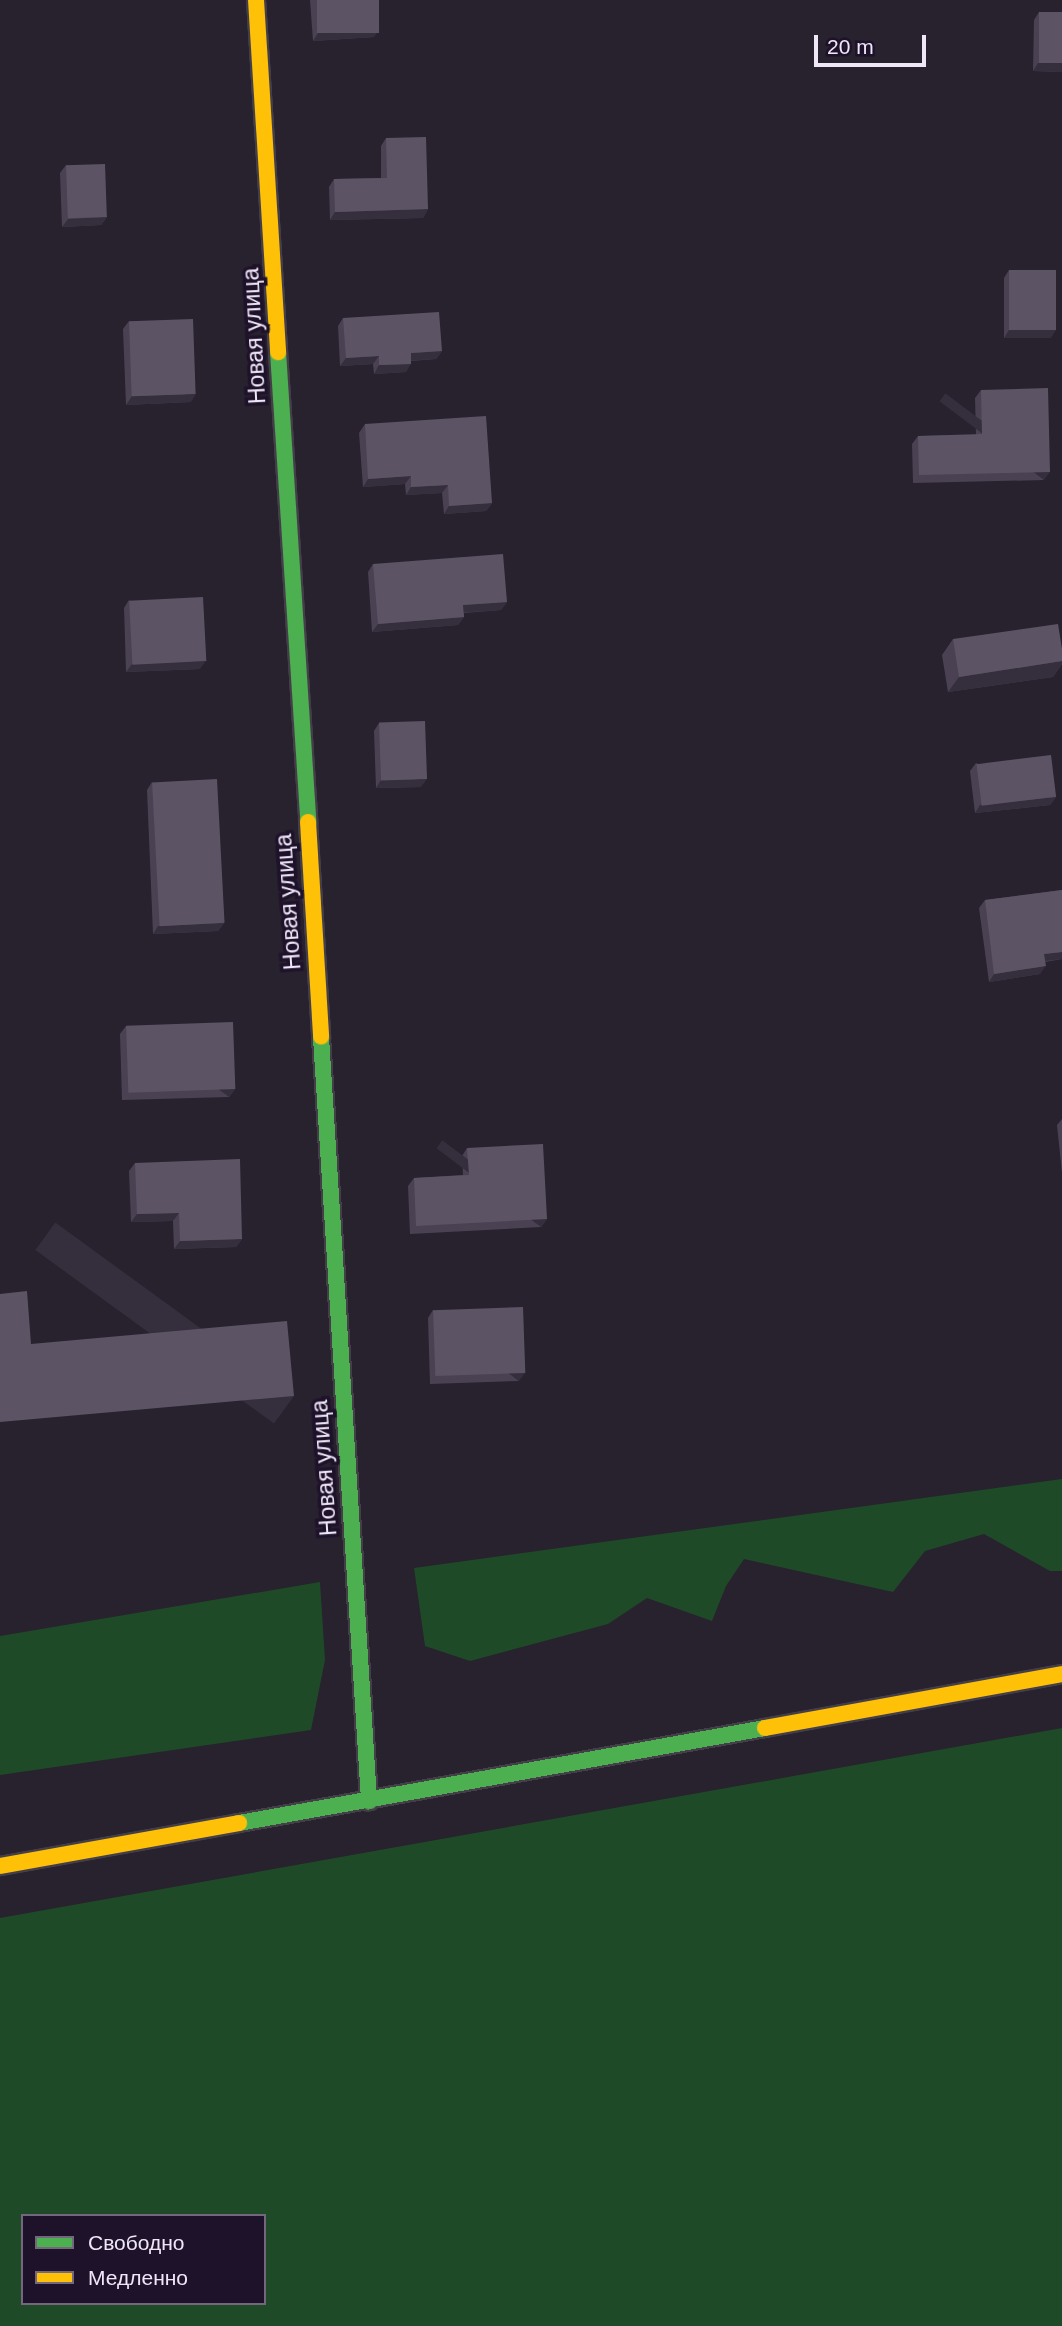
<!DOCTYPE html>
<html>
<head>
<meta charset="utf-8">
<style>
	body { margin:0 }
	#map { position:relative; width:1062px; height:2326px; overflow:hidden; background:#28212e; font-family:Arial,sans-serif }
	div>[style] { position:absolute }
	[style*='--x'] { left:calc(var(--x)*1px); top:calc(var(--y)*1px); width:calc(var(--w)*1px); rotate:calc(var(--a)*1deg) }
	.green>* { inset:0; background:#1f4a28 }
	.roads { filter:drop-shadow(2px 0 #443e49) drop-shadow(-2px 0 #443e49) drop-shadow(0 2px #443e49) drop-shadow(0 -2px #443e49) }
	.fast>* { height:16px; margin:-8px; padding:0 8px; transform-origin:8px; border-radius:8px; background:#4caf50 }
	.slow>* { height:16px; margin:-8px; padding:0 8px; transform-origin:8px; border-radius:8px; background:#ffc107 }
	.wall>* { inset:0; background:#4a4253 }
	.shaded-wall>* { inset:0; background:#352e3d; transform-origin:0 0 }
	.building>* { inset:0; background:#5c5465; transform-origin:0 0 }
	span { translate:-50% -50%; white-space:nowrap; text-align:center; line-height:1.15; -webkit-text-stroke:7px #1e122a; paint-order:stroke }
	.street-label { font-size:23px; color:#efe7f8 }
	.legend { position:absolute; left:21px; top:2214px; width:245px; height:91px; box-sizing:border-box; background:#1e122a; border:2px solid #72677c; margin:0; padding:9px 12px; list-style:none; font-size:21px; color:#efe7f8 }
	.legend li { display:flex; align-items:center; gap:14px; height:35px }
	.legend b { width:35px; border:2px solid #72677c }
	.scale { position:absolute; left:814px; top:35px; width:112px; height:32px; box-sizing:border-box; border:4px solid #efe7f8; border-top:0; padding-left:9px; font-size:21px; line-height:24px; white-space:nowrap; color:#efe7f8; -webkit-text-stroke:5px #1e122a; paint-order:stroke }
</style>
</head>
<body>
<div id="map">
	<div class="green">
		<div style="clip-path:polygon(1062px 1479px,1062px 1571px,1050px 1571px,984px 1534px,925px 1551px,893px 1592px,744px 1559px,726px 1586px,712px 1621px,647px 1598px,608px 1624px,470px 1661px,425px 1646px,414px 1568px)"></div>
		<div style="clip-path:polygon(320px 1582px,325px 1660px,311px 1730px,0 1775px,0 1636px)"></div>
		<div style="clip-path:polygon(evenodd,1062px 1728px,1062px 2326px,0 2326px,0 1918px,1062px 1728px,23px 2216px,264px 2216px,264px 2303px,23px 2303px,23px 2216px)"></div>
	</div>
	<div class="roads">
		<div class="fast">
			<div style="--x:278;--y:352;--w:471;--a:86.3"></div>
			<div style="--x:321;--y:1037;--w:766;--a:86.4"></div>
			<div style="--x:239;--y:1823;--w:535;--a:-10.24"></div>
		</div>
		<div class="slow">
			<div style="--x:256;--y:0;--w:353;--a:86.4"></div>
			<div style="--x:308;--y:822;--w:215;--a:86.5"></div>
			<div style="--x:765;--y:1728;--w:302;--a:-10.3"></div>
			<div style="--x:0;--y:1866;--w:243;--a:-10.2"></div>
		</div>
	</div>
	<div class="wall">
		<div style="clip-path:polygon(310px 0,390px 0,379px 0,374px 37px,313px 41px)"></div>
		<div style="clip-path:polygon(1039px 12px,1062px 12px,1062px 72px,1033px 71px,1034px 20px)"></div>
		<div style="clip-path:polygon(386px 138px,428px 209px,423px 218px,330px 220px,329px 187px,334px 179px,381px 178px,381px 146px)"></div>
		<div style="clip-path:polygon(66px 165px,107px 217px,101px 225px,62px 227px,60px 173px)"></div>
		<div style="clip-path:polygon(1009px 270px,1051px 338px,1004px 338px,1004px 278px)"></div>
		<div style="clip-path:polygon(343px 318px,442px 351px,436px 359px,411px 361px,406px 372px,374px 374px,373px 364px,340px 366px,338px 326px)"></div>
		<div style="clip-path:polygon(129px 321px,191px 402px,126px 405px,123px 329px)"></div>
		<div style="clip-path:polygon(981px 390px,1044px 480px,913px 483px,912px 444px,918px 436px,976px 435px,975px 398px)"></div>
		<div style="clip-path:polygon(365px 424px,492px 503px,486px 511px,444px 514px,442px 493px,406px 495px,405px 484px,363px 487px,359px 433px)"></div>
		<div style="clip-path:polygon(373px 564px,507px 602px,501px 610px,464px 613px,464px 617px,458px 625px,372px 632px,368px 572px)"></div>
		<div style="clip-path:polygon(129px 600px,200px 669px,126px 672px,124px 608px)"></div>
		<div style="clip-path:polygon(953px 639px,1062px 649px,1062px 664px,1053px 677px,948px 692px,942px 655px)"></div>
		<div style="clip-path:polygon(379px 723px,421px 787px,376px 788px,374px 731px)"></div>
		<div style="clip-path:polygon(976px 763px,1056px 797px,1050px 805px,975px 813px,970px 771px)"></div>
		<div style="clip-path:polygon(152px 782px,224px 923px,218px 931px,153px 934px,147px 790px)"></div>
		<div style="clip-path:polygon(1062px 890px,1062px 959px,1045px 962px,1040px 974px,989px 982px,979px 908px,985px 900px)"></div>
		<div style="clip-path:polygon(126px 1026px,235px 1089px,229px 1097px,122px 1100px,120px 1034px)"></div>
		<div style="clip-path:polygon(1062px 1119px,1062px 1173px,1057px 1125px)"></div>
		<div style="clip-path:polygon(467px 1148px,547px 1219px,541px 1227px,410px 1234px,408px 1186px,414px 1178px,463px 1175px,462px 1156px)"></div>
		<div style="clip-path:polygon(135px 1163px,242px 1239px,236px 1247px,174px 1249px,173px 1221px,131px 1222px,129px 1171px)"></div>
		<div style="clip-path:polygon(433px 1310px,519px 1381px,430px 1384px,428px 1318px)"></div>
	</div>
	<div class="shaded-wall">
		<div style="clip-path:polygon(380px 29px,374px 37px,313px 41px,318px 33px)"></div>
		<div style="clip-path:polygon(1038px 63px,1062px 63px,1062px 72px,1033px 71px)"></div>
		<div style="clip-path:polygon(428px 209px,423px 218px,330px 220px,335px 212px)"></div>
		<div style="clip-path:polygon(107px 217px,101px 225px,62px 227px,68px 219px)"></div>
		<div style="clip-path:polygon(1009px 330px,1056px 330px,1051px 338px,1004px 338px)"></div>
		<div style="clip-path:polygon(442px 351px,436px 359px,405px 361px,411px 353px)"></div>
		<div style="clip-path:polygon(379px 356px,373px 364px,340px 366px,346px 358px)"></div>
		<div style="clip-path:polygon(411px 364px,406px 372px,374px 374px,379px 365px)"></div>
		<div style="clip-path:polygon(196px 394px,191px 402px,126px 405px,132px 396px)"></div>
		<div style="left:1050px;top:472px;width:10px;height:131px;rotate:127deg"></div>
		<div style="clip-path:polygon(411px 476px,405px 484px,363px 487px,368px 479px)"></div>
		<div style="clip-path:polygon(448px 485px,442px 493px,406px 495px,411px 487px)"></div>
		<div style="clip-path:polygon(492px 503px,486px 511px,444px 514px,449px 506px)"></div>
		<div style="clip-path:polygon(507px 602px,501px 610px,457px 613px,463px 605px)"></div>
		<div style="clip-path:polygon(464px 617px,458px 625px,372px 632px,378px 624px)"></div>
		<div style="clip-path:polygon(206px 661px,200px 669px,126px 672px,132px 664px)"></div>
		<div style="clip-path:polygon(1062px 661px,1062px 664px,1053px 677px,948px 692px,959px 677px)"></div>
		<div style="clip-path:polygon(427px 779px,421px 787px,376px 788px,381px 780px)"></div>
		<div style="clip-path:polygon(1056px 797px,1050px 805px,975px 813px,980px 805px)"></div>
		<div style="clip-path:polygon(224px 923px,218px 931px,153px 934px,158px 926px)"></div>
		<div style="clip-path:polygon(1062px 952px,1062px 959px,1038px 962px,1044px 954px)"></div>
		<div style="clip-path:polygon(1046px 966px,1040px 974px,989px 982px,994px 974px)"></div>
		<div style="left:235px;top:1089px;width:10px;height:107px;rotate:127deg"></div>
		<div style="clip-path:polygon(179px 1213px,173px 1221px,131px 1222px,137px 1214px)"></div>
		<div style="left:547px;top:1219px;width:10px;height:131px;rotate:127deg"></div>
		<div style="clip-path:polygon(242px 1239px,236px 1247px,174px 1249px,180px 1241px)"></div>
		<div style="left:525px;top:1373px;width:10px;height:89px;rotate:127deg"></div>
		<div style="left:294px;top:1396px;width:34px;height:295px;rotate:126deg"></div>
	</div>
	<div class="building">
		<div style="left:317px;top:0;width:62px;height:33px"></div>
		<div style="left:1039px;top:12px;width:23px;height:51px"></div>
		<div style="clip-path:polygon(426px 137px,428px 209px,335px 212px,334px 179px,387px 178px,386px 138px)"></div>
		<div style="left:105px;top:164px;width:53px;height:39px;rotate:88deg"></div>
		<div style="left:1009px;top:270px;width:47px;height:60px"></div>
		<div style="clip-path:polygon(439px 312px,442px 351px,411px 353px,411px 364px,379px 365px,379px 356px,346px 358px,343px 318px)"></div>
		<div style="left:193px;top:319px;width:75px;height:64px;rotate:88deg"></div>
		<div style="clip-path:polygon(1048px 388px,1050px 472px,919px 475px,918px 436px,982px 434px,981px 390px)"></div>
		<div style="clip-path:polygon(486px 416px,492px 503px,449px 506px,448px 485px,411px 487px,411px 476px,368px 479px,365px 424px)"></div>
		<div style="clip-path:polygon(503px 554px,507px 602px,463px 605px,464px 617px,378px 624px,373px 564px)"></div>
		<div style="left:203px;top:597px;width:64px;height:74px;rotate:87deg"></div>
		<div style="clip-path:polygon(1058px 624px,1062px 649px,1062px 661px,959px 677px,953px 639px)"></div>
		<div style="left:425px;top:721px;width:58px;height:46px;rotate:88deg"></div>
		<div style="left:1051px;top:755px;width:42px;height:75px;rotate:83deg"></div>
		<div style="left:217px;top:779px;width:144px;height:65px;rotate:87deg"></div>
		<div style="clip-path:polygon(1062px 890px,1062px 952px,1044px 954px,1046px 966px,994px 974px,985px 900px)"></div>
		<div style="left:233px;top:1022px;width:67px;height:107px;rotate:88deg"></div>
		<div style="clip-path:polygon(543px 1144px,547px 1219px,416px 1226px,414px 1178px,469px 1175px,467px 1148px)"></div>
		<div style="clip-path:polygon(240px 1159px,242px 1239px,180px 1241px,179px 1213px,137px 1214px,135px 1163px)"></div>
		<div style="clip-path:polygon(27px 1291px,31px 1344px,287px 1321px,294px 1396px,0 1422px,0 1294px)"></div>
		<div style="left:523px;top:1307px;width:66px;height:90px;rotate:88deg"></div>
	</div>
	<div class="street-label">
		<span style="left:254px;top:336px;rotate:-93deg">Новая улица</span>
		<span style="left:288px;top:902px;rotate:-94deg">Новая улица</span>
		<span style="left:324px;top:1468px;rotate:-94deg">Новая улица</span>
	</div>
	<ul class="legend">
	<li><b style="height:9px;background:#4caf50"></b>Свободно</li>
	<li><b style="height:9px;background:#ffc107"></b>Медленно</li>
	</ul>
	<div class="scale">20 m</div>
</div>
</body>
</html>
